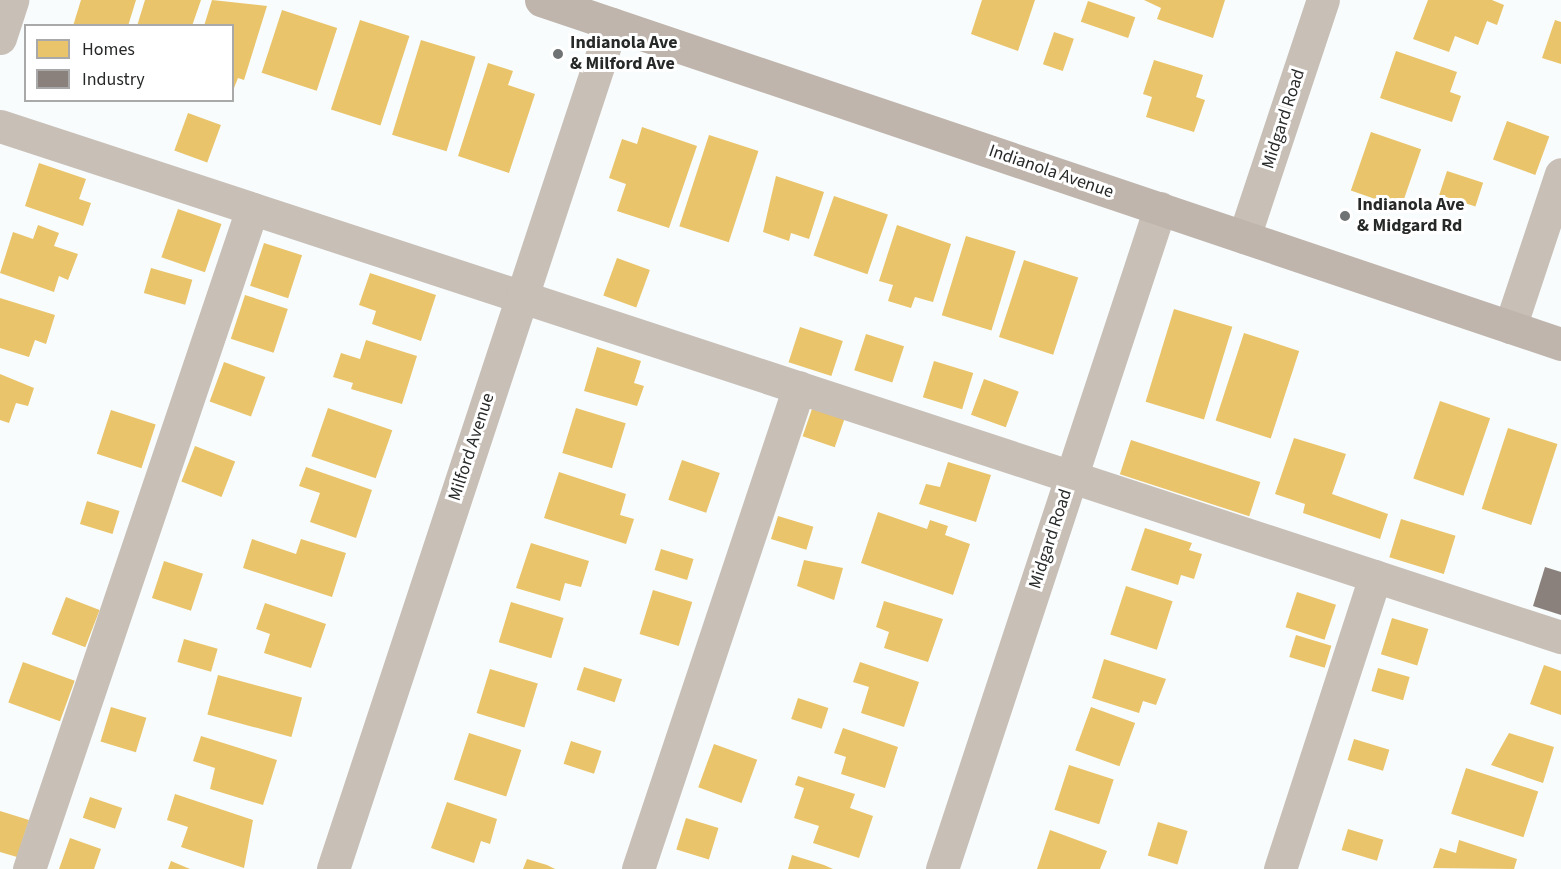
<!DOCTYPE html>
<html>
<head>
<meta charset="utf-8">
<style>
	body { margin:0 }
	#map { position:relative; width:1561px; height:869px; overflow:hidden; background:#f8fcfd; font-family:"Source Sans 3",sans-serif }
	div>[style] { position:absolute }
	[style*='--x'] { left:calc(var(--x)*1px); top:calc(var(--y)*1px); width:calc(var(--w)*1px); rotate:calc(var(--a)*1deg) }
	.homes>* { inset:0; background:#e9c46a; transform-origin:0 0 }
	.industry>* { inset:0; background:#8a817c }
	.minor>* { height:33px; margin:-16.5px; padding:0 16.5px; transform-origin:16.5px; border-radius:16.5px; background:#c8bfb7 }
	.major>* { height:33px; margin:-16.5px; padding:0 16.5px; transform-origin:16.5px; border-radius:16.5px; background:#bfb5ad }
	.dots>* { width:16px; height:16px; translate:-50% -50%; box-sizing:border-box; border:3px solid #fff; border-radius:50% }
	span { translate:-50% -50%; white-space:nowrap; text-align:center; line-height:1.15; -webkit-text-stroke:6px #fff; paint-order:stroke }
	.poi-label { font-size:18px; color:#272929; font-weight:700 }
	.left { translate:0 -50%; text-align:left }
	.street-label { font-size:18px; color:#272929 }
	.legend { position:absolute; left:24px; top:24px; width:210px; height:78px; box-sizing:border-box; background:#fff; border:2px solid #a9a9a9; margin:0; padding:8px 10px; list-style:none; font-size:18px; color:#272929 }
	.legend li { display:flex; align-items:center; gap:12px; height:30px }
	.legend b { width:30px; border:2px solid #a9a9a9 }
</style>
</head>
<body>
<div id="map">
	<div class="homes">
		<div style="clip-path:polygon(81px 0,136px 0,128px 26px,73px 26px)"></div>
		<div style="clip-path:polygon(145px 0,201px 0,192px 26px,137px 26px)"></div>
		<div style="clip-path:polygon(212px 0,267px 6px,244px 80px,238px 78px,232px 93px,232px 26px,204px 26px)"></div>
		<div style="clip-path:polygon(982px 0,1035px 0,1018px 51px,971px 34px)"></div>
		<div style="clip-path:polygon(1144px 0,1225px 0,1213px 38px,1157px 19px,1161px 8px)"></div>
		<div style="clip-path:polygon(1428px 0,1492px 0,1504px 5px,1497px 25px,1487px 21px,1478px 45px,1455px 36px,1449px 52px,1413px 39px)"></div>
		<div style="left:1088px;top:1px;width:50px;height:22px;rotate:19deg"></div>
		<div style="left:282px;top:10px;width:58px;height:66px;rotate:18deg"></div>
		<div style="left:360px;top:20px;width:52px;height:94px;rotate:18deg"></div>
		<div style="clip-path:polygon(1555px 20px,1561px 22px,1561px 64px,1542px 58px)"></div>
		<div style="left:1054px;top:32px;width:21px;height:34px;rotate:19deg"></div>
		<div style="left:421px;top:40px;width:57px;height:99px;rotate:17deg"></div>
		<div style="clip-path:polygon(1396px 51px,1457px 72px,1450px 92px,1461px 96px,1452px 122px,1380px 98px)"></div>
		<div style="clip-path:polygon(1154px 60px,1203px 75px,1196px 97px,1205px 100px,1194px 132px,1146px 117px,1152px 97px,1143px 94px)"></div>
		<div style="clip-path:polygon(488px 63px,513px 71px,508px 85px,535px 94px,509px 173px,458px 156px)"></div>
		<div style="left:188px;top:113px;width:35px;height:40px;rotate:20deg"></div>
		<div style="left:1507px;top:121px;width:45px;height:41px;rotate:20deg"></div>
		<div style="clip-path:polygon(642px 127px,697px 146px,669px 228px,617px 211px,626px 184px,609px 178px,622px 139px,637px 144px)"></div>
		<div style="left:1371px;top:132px;width:53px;height:62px;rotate:19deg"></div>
		<div style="left:709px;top:135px;width:52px;height:96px;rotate:18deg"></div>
		<div style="clip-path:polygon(39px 163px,86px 179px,79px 199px,91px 203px,83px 226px,25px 206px)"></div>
		<div style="left:1447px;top:171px;width:38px;height:25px;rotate:18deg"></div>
		<div style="clip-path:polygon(776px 176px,824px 192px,809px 239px,791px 233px,789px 241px,763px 232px)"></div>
		<div style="left:834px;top:196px;width:57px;height:63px;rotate:19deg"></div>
		<div style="left:178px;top:209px;width:46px;height:51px;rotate:19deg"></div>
		<div style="clip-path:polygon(38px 225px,59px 233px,54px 246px,78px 254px,68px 280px,59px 276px,54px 292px,0 273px,13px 232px,33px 239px)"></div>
		<div style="clip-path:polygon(897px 225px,951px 244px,933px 302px,915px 297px,911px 308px,888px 301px,893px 285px,879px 281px)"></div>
		<div style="left:966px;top:236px;width:52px;height:83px;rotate:17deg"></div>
		<div style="left:264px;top:243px;width:40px;height:45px;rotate:18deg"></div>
		<div style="left:617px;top:258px;width:35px;height:40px;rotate:20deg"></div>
		<div style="left:1024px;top:260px;width:57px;height:81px;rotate:18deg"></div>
		<div style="left:151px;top:268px;width:43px;height:26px;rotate:16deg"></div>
		<div style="clip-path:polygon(370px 273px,436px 295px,421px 341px,372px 324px,376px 311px,359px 305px)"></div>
		<div style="left:245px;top:295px;width:45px;height:46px;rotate:18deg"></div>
		<div style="clip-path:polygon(0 298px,55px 315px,46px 344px,35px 340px,29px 357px,0 348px)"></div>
		<div style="left:1174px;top:309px;width:61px;height:97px;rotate:17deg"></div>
		<div style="left:800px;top:327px;width:45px;height:37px;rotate:18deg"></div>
		<div style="left:1244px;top:333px;width:58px;height:92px;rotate:18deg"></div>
		<div style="left:866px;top:334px;width:40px;height:38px;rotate:18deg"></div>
		<div style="clip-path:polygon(366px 340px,417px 356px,402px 404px,351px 389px,353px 383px,333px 377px,341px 353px,360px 359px)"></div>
		<div style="clip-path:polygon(597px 347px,641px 361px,634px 383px,644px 386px,637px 406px,584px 391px)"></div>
		<div style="left:934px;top:361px;width:41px;height:38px;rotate:17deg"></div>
		<div style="left:224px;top:362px;width:44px;height:42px;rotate:20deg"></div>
		<div style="clip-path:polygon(0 374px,34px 388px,28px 406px,16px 403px,9px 423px,0 420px)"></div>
		<div style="left:984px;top:379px;width:37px;height:38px;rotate:20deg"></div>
		<div style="left:1440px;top:401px;width:53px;height:82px;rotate:19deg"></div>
		<div style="left:813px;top:406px;width:34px;height:32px;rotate:19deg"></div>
		<div style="left:328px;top:408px;width:68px;height:51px;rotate:19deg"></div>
		<div style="left:576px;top:408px;width:52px;height:47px;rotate:17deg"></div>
		<div style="left:111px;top:410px;width:47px;height:46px;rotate:18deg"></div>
		<div style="left:1508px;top:428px;width:52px;height:85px;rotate:18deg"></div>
		<div style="clip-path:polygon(1294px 438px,1346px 454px,1332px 494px,1388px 514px,1380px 539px,1303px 513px,1305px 504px,1275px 494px)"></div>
		<div style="left:1131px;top:440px;width:136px;height:36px;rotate:18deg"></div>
		<div style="left:195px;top:446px;width:43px;height:38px;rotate:21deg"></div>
		<div style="left:682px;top:460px;width:40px;height:42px;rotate:19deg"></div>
		<div style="clip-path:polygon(948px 462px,991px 475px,976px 522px,919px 504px,926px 484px,940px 487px)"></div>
		<div style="clip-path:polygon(306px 467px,372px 490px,356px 538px,310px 522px,320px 493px,299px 486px)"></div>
		<div style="clip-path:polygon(559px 472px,626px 494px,620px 515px,634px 519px,626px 544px,544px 518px)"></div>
		<div style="left:87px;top:501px;width:34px;height:24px;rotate:17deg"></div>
		<div style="clip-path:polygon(878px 512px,927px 529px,930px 520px,948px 526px,945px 535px,970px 544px,953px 595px,861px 563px)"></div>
		<div style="left:778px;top:516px;width:37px;height:24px;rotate:17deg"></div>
		<div style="left:1401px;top:519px;width:57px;height:40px;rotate:17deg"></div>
		<div style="clip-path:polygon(1145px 528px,1192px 543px,1189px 550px,1202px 554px,1194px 579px,1181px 575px,1178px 585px,1131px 570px)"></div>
		<div style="clip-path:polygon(252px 539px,296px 554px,301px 539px,346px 553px,332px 597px,243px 568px)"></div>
		<div style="clip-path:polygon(531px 543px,589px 561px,581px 587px,565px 583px,560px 601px,516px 588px)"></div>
		<div style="left:661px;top:549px;width:34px;height:22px;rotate:17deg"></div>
		<div style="clip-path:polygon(804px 560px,843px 568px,834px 600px,797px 586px)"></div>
		<div style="left:164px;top:561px;width:41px;height:39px;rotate:18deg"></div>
		<div style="left:1126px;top:586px;width:49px;height:51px;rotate:18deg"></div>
		<div style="left:653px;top:590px;width:41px;height:46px;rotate:17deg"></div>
		<div style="left:1297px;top:592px;width:41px;height:37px;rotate:18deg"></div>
		<div style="left:66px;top:597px;width:36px;height:40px;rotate:21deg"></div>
		<div style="clip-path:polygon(884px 601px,943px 619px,928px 662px,884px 648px,889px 632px,876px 627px)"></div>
		<div style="left:511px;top:602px;width:55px;height:42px;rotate:17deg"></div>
		<div style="clip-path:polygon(265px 603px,326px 624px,311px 668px,264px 653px,270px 634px,256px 629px)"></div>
		<div style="left:1392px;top:618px;width:38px;height:38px;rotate:17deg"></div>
		<div style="left:1296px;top:635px;width:37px;height:23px;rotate:17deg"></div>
		<div style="left:184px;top:639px;width:35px;height:24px;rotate:16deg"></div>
		<div style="clip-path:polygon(1104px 659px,1166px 679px,1156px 705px,1143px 701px,1139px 713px,1092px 698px)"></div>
		<div style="left:23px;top:662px;width:55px;height:43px;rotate:20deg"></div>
		<div style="clip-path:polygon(860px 662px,919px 682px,904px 727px,861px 713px,869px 687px,853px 682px)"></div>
		<div style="clip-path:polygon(1544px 665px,1561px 671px,1561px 715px,1530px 704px)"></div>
		<div style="left:584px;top:667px;width:40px;height:24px;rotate:18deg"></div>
		<div style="left:1378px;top:668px;width:33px;height:24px;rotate:16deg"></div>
		<div style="left:490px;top:669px;width:50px;height:46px;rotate:17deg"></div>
		<div style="left:218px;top:675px;width:87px;height:41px;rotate:15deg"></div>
		<div style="left:798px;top:698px;width:32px;height:22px;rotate:18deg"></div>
		<div style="left:111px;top:707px;width:37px;height:36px;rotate:17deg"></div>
		<div style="left:1091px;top:707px;width:47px;height:46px;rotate:20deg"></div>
		<div style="clip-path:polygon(843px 728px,898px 747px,885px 788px,841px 774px,846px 757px,834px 753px)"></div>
		<div style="left:469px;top:733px;width:55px;height:49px;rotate:18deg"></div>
		<div style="clip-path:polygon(1509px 733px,1554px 747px,1543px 783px,1491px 765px)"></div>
		<div style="clip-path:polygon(201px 736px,277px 760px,263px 805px,210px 789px,215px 768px,193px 761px)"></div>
		<div style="left:1354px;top:739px;width:37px;height:22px;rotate:17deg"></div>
		<div style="left:571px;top:741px;width:32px;height:24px;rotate:18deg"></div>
		<div style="left:714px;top:744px;width:46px;height:46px;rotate:20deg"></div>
		<div style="left:1069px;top:765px;width:47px;height:47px;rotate:18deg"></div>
		<div style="left:1466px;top:768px;width:76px;height:48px;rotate:18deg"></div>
		<div style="clip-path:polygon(798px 776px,855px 794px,850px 808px,873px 816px,859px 858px,813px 843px,819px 826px,794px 818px,804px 788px,795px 785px)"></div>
		<div style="clip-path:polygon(175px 794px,253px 820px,244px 868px,181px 847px,188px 827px,167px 820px)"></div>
		<div style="left:90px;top:797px;width:34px;height:22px;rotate:19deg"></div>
		<div style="clip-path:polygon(447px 802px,497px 819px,490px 844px,481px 841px,474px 863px,431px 848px)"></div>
		<div style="clip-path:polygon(0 811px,29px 820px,17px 857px,0 852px)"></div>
		<div style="left:686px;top:818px;width:34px;height:33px;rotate:17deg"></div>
		<div style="left:1158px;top:822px;width:31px;height:35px;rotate:17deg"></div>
		<div style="left:1348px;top:829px;width:37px;height:22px;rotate:17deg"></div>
		<div style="clip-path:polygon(1050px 830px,1107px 851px,1100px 869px,1037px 869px)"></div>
		<div style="clip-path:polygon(70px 838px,101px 849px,94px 869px,59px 869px)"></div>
		<div style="clip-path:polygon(1459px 840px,1517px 859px,1514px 869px,1433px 868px,1440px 848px,1456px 853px)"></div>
		<div style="clip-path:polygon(792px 855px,824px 865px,833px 869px,788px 869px)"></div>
		<div style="clip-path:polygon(527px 859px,547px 865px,555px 869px,523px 869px)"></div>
		<div style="clip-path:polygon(171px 861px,190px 869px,168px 869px)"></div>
	</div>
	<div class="industry">
		<div style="clip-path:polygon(1545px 567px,1561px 572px,1561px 615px,1533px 606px)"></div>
	</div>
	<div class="minor">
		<div style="--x:0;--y:38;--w:40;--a:-72"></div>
		<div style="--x:0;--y:126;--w:1643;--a:18.13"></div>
		<div style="--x:1244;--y:237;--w:250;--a:-71.6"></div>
		<div style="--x:1510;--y:327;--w:161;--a:-71.6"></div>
		<div style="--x:29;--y:869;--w:697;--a:-71.33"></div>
		<div style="--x:333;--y:869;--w:890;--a:-71.73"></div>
		<div style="--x:638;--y:869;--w:508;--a:-71.53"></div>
		<div style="--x:942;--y:869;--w:696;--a:-71.75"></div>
		<div style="--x:1280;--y:869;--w:308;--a:-72"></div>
	</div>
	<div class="major">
		<div style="--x:541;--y:0;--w:1076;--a:18.64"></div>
	</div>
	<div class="dots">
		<div style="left:558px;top:54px;background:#707373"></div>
		<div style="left:1345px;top:216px;background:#707373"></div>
	</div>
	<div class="poi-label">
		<span class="left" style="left:570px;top:54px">Indianola Ave<br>&amp; Milford Ave</span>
		<span class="left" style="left:1357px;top:216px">Indianola Ave<br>&amp; Midgard Rd</span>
	</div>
	<div class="street-label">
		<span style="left:1284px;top:119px;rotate:-72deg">Midgard Road</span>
		<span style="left:1051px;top:172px;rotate:19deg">Indianola Avenue</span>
		<span style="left:472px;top:447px;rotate:-72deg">Milford Avenue</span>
		<span style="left:1051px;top:539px;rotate:-72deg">Midgard Road</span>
	</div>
	<ul class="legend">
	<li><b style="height:16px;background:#e9c46a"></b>Homes</li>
	<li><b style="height:16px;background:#8a817c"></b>Industry</li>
	</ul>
</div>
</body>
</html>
